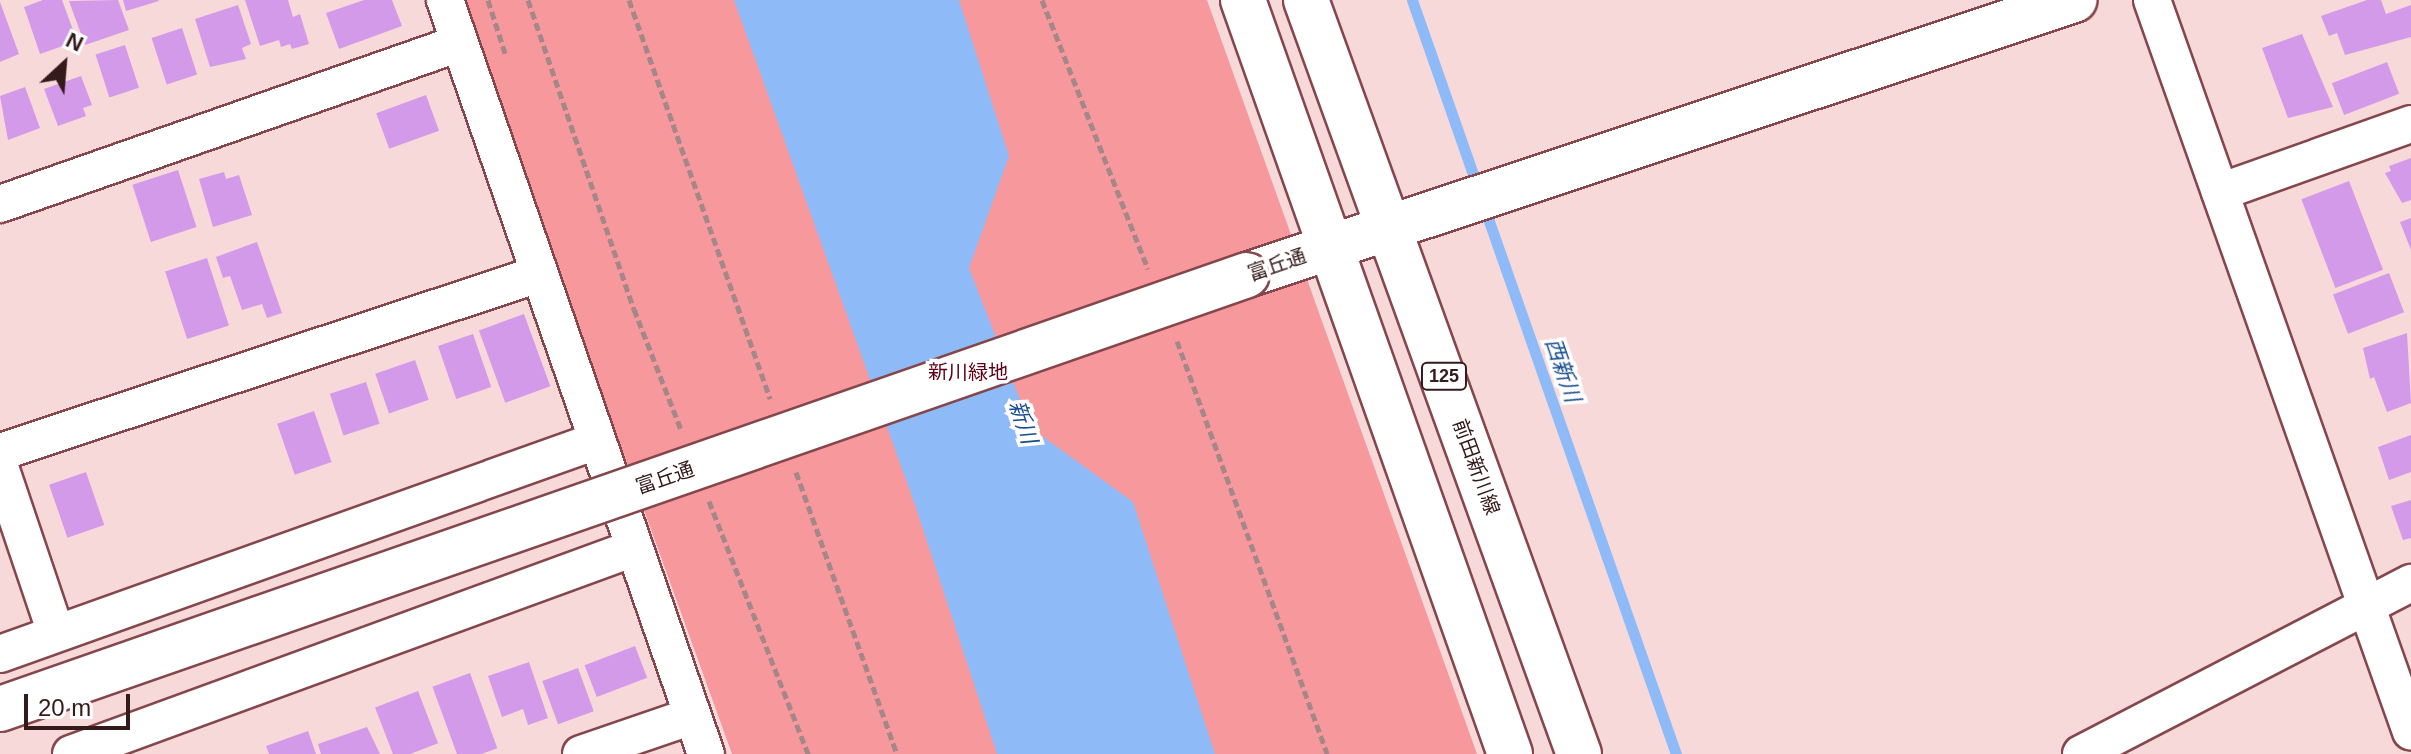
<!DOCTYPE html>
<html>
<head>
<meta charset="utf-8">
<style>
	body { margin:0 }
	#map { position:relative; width:2411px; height:754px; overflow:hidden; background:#f8d9da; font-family:Helvetica,"Noto Sans JP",sans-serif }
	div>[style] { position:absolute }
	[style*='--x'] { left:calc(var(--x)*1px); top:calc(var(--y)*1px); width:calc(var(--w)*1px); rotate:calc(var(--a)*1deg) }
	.green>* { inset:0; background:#f7989d }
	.water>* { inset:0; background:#8ebbf8 }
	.stream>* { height:11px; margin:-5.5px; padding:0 5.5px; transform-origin:5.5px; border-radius:5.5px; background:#8ebbf8 }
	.building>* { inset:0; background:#d39ae9; transform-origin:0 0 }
	.path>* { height:5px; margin-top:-2.5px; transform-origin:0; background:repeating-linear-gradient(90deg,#a58789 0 8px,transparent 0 12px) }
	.roads { filter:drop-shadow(2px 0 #85474b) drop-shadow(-2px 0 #85474b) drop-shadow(0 2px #85474b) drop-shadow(0 -2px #85474b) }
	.minor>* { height:36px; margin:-18px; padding:0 18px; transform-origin:18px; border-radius:18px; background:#fff }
	.tertiary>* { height:44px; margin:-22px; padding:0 22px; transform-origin:22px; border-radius:22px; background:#fff }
	.primary>* { height:44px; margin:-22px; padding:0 22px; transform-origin:22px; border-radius:22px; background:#fff }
	.bridges { filter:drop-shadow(2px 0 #85474b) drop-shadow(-2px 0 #85474b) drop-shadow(0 2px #85474b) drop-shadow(0 -2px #85474b) }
	.tertiary-bridge>* { height:44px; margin:-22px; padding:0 22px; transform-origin:22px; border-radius:22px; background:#fff }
	span { translate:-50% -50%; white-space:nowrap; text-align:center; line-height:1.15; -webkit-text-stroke:7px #fff; paint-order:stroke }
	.shield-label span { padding:2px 6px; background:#fff; border:2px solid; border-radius:6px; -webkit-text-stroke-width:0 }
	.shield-label { font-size:18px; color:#351a1c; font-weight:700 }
	.street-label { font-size:20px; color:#351a1c }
	.park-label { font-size:20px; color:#5e0017 }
	.water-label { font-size:22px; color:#194e91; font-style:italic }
	.north { position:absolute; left:24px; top:24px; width:80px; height:80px; -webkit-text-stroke:6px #fff; paint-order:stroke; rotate:26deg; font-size:22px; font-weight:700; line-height:32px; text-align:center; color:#351a1c }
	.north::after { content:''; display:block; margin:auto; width:28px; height:36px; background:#351a1c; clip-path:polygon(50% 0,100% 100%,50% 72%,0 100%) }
	.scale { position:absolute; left:24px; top:694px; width:106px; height:36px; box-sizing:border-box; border:4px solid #351a1c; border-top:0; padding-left:10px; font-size:24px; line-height:28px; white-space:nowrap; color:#351a1c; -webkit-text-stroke:6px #fff; paint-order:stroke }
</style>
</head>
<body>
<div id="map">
	<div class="green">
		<div style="clip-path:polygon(460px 0,1207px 0,1477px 754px,732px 754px)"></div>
	</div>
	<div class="water">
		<div style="clip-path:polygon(734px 0,959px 0,1009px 156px,969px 268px,1031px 428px,1133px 502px,1215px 754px,997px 754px,915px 505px)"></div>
	</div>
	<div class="stream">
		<div style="--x:1412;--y:0;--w:202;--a:70.7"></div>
		<div style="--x:1484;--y:207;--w:580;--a:70.66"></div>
	</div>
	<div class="building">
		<div style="clip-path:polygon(43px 0,62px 0,77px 41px,40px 54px,24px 7px)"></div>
		<div style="clip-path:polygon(118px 0,129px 30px,85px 45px,69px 1px)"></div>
		<div style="clip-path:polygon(123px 0,158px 0,159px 1px,126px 11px)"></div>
		<div style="clip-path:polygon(245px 0,288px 0,293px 17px,300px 14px,309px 44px,292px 49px,290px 44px,281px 47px,279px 40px,260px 46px)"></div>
		<div style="clip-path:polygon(364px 0,392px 0,402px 26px,339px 49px,326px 13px)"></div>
		<div style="clip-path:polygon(2367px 0,2381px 0,2386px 14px,2411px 5px,2411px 37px,2345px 55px,2337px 33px,2329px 36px,2321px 16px)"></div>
		<div style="clip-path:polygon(0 2px,19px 54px,0 62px)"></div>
		<div style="clip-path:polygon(238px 5px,251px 44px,242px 48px,246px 59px,210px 67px,195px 19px)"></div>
		<div style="left:182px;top:28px;width:49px;height:32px;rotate:72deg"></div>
		<div style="clip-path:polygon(2302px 34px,2333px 107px,2288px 118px,2262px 48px)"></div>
		<div style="left:125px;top:45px;width:45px;height:31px;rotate:72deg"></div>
		<div style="left:2387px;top:62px;width:34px;height:59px;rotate:69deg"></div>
		<div style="clip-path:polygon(81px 76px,92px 105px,83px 108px,86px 116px,58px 126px,44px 89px)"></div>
		<div style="clip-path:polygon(25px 87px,40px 128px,8px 140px,0 96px)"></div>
		<div style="left:426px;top:95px;width:38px;height:53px;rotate:70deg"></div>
		<div style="clip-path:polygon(2411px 158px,2411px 200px,2402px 203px,2385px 173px,2391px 171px,2389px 166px)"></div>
		<div style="left:178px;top:170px;width:60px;height:48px;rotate:72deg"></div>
		<div style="clip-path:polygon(224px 172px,226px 179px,239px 175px,252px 215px,213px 227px,199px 179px)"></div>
		<div style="left:2349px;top:181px;width:95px;height:51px;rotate:69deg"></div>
		<div style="clip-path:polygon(2411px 218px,2411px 250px,2400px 222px)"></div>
		<div style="clip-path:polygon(257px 242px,282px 313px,267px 318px,262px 304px,242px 310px,230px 276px,223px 278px,216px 257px)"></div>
		<div style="left:207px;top:258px;width:71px;height:44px;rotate:72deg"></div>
		<div style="left:2389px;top:273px;width:42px;height:60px;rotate:69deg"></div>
		<div style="left:524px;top:314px;width:77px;height:48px;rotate:70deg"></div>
		<div style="clip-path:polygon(2407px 333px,2411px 403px,2387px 412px,2374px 377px,2370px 379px,2363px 348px)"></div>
		<div style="left:473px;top:334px;width:56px;height:37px;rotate:71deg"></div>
		<div style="left:415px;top:360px;width:42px;height:42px;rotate:71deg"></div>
		<div style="left:366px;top:382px;width:44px;height:38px;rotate:72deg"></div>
		<div style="left:314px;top:411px;width:54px;height:39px;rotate:71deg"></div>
		<div style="clip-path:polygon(2411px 435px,2411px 472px,2389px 480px,2378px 447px)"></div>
		<div style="left:86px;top:472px;width:56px;height:39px;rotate:71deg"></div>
		<div style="clip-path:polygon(2411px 500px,2411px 538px,2403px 540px,2391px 506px)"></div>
		<div style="left:635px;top:646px;width:34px;height:54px;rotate:69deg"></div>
		<div style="clip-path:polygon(529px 662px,548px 718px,528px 725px,523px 709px,502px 717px,488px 676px)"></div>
		<div style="left:578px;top:668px;width:46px;height:38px;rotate:70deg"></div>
		<div style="left:470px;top:673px;width:80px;height:40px;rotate:70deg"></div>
		<div style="left:418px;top:691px;width:56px;height:46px;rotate:69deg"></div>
		<div style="clip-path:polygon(367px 727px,380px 754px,321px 754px,318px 744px)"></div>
		<div style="clip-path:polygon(308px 731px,316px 754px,269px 754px,266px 746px)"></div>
	</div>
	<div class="path">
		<div style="--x:488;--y:0;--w:59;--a:72.2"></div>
		<div style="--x:528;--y:0;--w:327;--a:71.1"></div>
		<div style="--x:634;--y:309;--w:132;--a:68.7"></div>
		<div style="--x:629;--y:0;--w:423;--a:70.5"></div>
		<div style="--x:1042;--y:0;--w:289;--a:68.5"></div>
		<div style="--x:1177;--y:341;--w:439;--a:70"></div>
		<div style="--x:796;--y:472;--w:300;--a:70.3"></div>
		<div style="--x:709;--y:501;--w:272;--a:68.6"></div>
	</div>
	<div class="roads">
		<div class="minor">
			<div style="--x:445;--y:0;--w:798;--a:70.91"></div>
			<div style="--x:2152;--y:0;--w:776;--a:70.51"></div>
			<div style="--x:2220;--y:192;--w:203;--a:-19.6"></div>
			<div style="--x:0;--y:204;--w:487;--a:-19.3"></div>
			<div style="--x:0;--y:452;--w:568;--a:-18.28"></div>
			<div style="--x:0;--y:467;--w:175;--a:71.4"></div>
			<div style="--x:0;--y:654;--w:633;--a:-19.67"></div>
			<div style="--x:71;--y:754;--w:600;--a:-20.1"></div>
			<div style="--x:581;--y:754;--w:117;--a:-18.9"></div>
			<div style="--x:2081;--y:754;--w:372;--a:-27.4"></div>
		</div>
		<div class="tertiary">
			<div style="--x:1247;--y:275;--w:872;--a:-18.39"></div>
		</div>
		<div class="primary">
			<div style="--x:1243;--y:0;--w:800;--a:70.5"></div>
			<div style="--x:1306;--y:0;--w:802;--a:70.1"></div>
		</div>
	</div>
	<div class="bridges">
		<div class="tertiary-bridge">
			<div style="--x:0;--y:709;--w:1320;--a:-19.19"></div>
		</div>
	</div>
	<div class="shield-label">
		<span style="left:1444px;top:376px">125</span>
	</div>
	<div class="street-label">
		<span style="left:1277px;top:265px;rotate:-19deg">富丘通</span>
		<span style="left:1476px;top:467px;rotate:70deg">前田新川線</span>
		<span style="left:665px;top:478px;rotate:-19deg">富丘通</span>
	</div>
	<div class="park-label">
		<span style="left:968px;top:372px">新川緑地</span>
	</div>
	<div class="water-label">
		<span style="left:1563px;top:370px;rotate:71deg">西新川</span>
		<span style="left:1023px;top:422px;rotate:71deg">新川</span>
	</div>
	<div class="north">N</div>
	<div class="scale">20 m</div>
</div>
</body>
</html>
